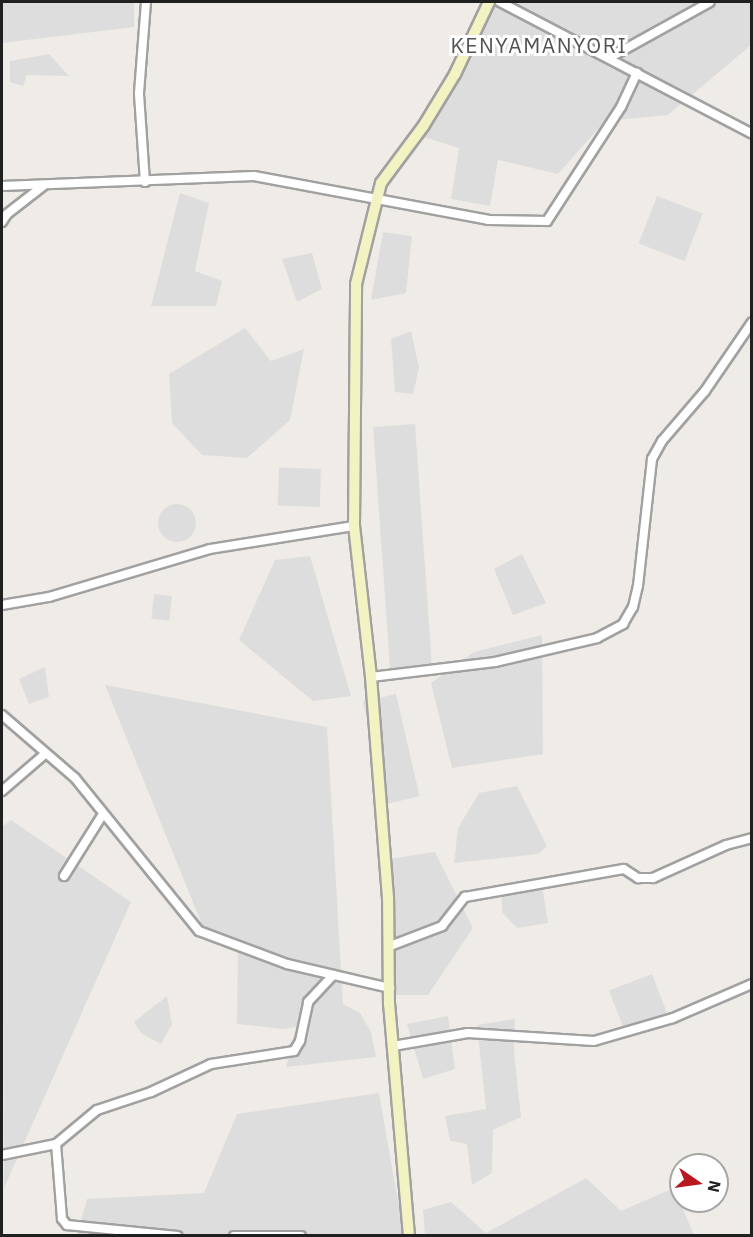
<!DOCTYPE html>
<html>
<head>
<meta charset="utf-8">
<style>
	body { margin:0 }
	#map { position:relative; width:753px; height:1237px; overflow:hidden; background:#efece7; font-family:"IBM Plex Sans",sans-serif }
	div>[style] { position:absolute }
	[style*='--x'] { left:calc(var(--x)*1px); top:calc(var(--y)*1px); width:calc(var(--w)*1px); rotate:calc(var(--a)*1deg) }
	.residential>* { inset:0; background:#dedddd; transform-origin:0 0 }
	.round { border-radius:50% }
	.roads { filter:drop-shadow(2px 0 #a1a1a1) drop-shadow(-2px 0 #a1a1a1) drop-shadow(0 2px #a1a1a1) drop-shadow(0 -2px #a1a1a1) }
	.street>* { height:8px; margin:-4px; padding:0 4px; transform-origin:4px; border-radius:4px; background:#fff }
	.secondary>* { height:10px; margin:-5px; padding:0 5px; transform-origin:5px; border-radius:5px; background:#f3f2c2 }
	span { translate:-50% -50%; white-space:nowrap; text-align:center; line-height:1.15; -webkit-text-stroke:6px #fff; paint-order:stroke }
	.quarter-label { font-size:21px; color:#535353; letter-spacing:1.5px }
	.frame { position:absolute; inset:0; border:3px solid #202020; pointer-events:none }
	.north { position:absolute; left:669px; top:1153px; width:60px; height:60px; box-sizing:border-box; background:#fff; border:2px solid #a6a6a6; border-radius:50%; rotate:103deg; font-size:16px; font-weight:700; line-height:24px; text-align:center; color:#202020 }
	.north::after { content:''; display:block; margin:auto; width:21px; height:27px; background:#b81821; clip-path:polygon(50% 0,100% 100%,50% 72%,0 100%) }
</style>
</head>
<body>
<div id="map">
	<div class="residential">
		<div style="clip-path:polygon(2px 2px,134px 2px,134px 27px,2px 43px)"></div>
		<div style="clip-path:polygon(495px 2px,751px 2px,751px 45px,668px 115px,605px 121px,558px 174px,498px 160px,490px 206px,451px 199px,459px 148px,414px 134px)"></div>
		<div style="clip-path:polygon(49px 54px,69px 76px,27px 75px,23px 86px,10px 82px,10px 61px)"></div>
		<div style="clip-path:polygon(180px 193px,209px 203px,195px 271px,222px 281px,216px 306px,151px 306px)"></div>
		<div style="left:657px;top:196px;width:49px;height:51px;rotate:21deg"></div>
		<div style="clip-path:polygon(383px 232px,412px 236px,406px 293px,371px 300px)"></div>
		<div style="clip-path:polygon(312px 253px,322px 289px,297px 302px,282px 259px)"></div>
		<div style="clip-path:polygon(245px 328px,271px 361px,304px 349px,290px 420px,247px 458px,202px 455px,172px 423px,169px 374px)"></div>
		<div style="clip-path:polygon(411px 331px,419px 368px,413px 394px,395px 392px,391px 339px)"></div>
		<div style="left:415px;top:424px;width:245px;height:42px;rotate:86deg"></div>
		<div style="left:321px;top:469px;width:38px;height:42px;rotate:92deg"></div>
		<div class="round" style="left:158px;top:504px;width:38px;height:38px"></div>
		<div style="clip-path:polygon(522px 554px,546px 603px,513px 615px,494px 569px)"></div>
		<div style="clip-path:polygon(310px 556px,351px 696px,313px 701px,239px 640px,275px 560px)"></div>
		<div style="left:154px;top:594px;width:18px;height:25px;rotate:6deg"></div>
		<div style="clip-path:polygon(542px 635px,543px 754px,452px 768px,431px 683px,474px 652px)"></div>
		<div style="clip-path:polygon(45px 667px,49px 697px,29px 704px,19px 679px)"></div>
		<div style="clip-path:polygon(105px 685px,327px 727px,343px 1004px,360px 1013px,371px 1032px,376px 1057px,286px 1067px,296px 1027px,283px 1029px,237px 1024px,238px 946px,203px 927px)"></div>
		<div style="left:396px;top:694px;width:105px;height:34px;rotate:77deg"></div>
		<div style="clip-path:polygon(517px 786px,547px 846px,538px 854px,454px 863px,458px 828px,479px 793px)"></div>
		<div style="clip-path:polygon(11px 820px,131px 902px,4px 1188px,2px 827px)"></div>
		<div style="clip-path:polygon(435px 852px,473px 928px,428px 995px,384px 995px,388px 859px)"></div>
		<div style="clip-path:polygon(541px 879px,548px 923px,517px 928px,502px 912px,502px 884px)"></div>
		<div style="left:652px;top:974px;width:45px;height:46px;rotate:69deg"></div>
		<div style="clip-path:polygon(167px 996px,172px 1024px,161px 1044px,141px 1033px,134px 1022px)"></div>
		<div style="clip-path:polygon(448px 1016px,455px 1069px,423px 1079px,407px 1024px)"></div>
		<div style="clip-path:polygon(515px 1019px,514px 1052px,521px 1117px,493px 1130px,492px 1173px,472px 1185px,467px 1144px,450px 1141px,445px 1116px,486px 1109px,477px 1025px)"></div>
		<div style="clip-path:polygon(379px 1093px,404px 1235px,77px 1236px,87px 1199px,204px 1193px,237px 1114px)"></div>
		<div style="clip-path:polygon(586px 1178px,621px 1211px,674px 1188px,694px 1235px,425px 1235px,423px 1210px,451px 1202px,486px 1233px)"></div>
	</div>
	<div class="roads">
		<div class="street">
			<div style="--x:500;--y:2;--w:284;--a:27.6"></div>
			<div style="--x:609;--y:58;--w:115;--a:-29"></div>
			<div style="--x:145;--y:182;--w:89;--a:-93.9"></div>
			<div style="--x:139;--y:93;--w:91;--a:-85.6"></div>
			<div style="--x:2;--y:186;--w:252;--a:-2.3"></div>
			<div style="--x:254;--y:176;--w:238;--a:10.6"></div>
			<div style="--x:488;--y:220;--w:59;--a:1"></div>
			<div style="--x:547;--y:221;--w:136;--a:-57"></div>
			<div style="--x:621;--y:107;--w:38;--a:-65"></div>
			<div style="--x:2;--y:222;--w:9;--a:-58"></div>
			<div style="--x:7;--y:214;--w:46;--a:-37.9"></div>
			<div style="--x:2;--y:605;--w:48;--a:-9.7"></div>
			<div style="--x:49;--y:597;--w:168;--a:-16.6"></div>
			<div style="--x:210;--y:549;--w:146;--a:-9.1"></div>
			<div style="--x:371;--y:677;--w:125;--a:-6.9"></div>
			<div style="--x:495;--y:662;--w:105;--a:-13.2"></div>
			<div style="--x:597;--y:638;--w:30;--a:-28"></div>
			<div style="--x:623;--y:624;--w:20;--a:-60"></div>
			<div style="--x:633;--y:607;--w:22;--a:-77"></div>
			<div style="--x:638;--y:586;--w:128;--a:-83.7"></div>
			<div style="--x:652;--y:459;--w:21;--a:-61"></div>
			<div style="--x:662;--y:441;--w:66;--a:-49.3"></div>
			<div style="--x:705;--y:391;--w:83;--a:-55.7"></div>
			<div style="--x:2;--y:715;--w:96;--a:40.8"></div>
			<div style="--x:75;--y:778;--w:197;--a:51"></div>
			<div style="--x:199;--y:931;--w:94;--a:20.6"></div>
			<div style="--x:287;--y:964;--w:106;--a:13.1"></div>
			<div style="--x:2;--y:791;--w:57;--a:-40.7"></div>
			<div style="--x:64;--y:876;--w:73;--a:-57.8"></div>
			<div style="--x:390;--y:946;--w:56;--a:-21"></div>
			<div style="--x:442;--y:926;--w:37;--a:-52"></div>
			<div style="--x:465;--y:897;--w:161;--a:-10"></div>
			<div style="--x:624;--y:869;--w:17;--a:33"></div>
			<div style="--x:638;--y:878;--w:15;--a:0"></div>
			<div style="--x:653;--y:878;--w:80;--a:-24.3"></div>
			<div style="--x:726;--y:845;--w:27;--a:-15"></div>
			<div style="--x:393;--y:1046;--w:76;--a:-9.8"></div>
			<div style="--x:468;--y:1033;--w:126;--a:3.6"></div>
			<div style="--x:594;--y:1041;--w:82;--a:-16.2"></div>
			<div style="--x:673;--y:1018;--w:86;--a:-23.3"></div>
			<div style="--x:56;--y:1144;--w:75;--a:85.4"></div>
			<div style="--x:62;--y:1219;--w:8;--a:50"></div>
			<div style="--x:67;--y:1225;--w:111;--a:5.7"></div>
			<div style="--x:2;--y:1155;--w:55;--a:-11.5"></div>
			<div style="--x:56;--y:1144;--w:53;--a:-39.7"></div>
			<div style="--x:97;--y:1110;--w:57;--a:-18.4"></div>
			<div style="--x:151;--y:1092;--w:66;--a:-25"></div>
			<div style="--x:211;--y:1064;--w:84;--a:-8.9"></div>
			<div style="--x:294;--y:1051;--w:12;--a:-59"></div>
			<div style="--x:300;--y:1041;--w:40;--a:-78"></div>
			<div style="--x:308;--y:1002;--w:37;--a:-47"></div>
			<div style="--x:234;--y:1236;--w:67;--a:0"></div>
		</div>
		<div class="secondary">
			<div style="--x:409;--y:1236;--w:232;--a:-94.9"></div>
			<div style="--x:389;--y:1005;--w:107;--a:-90.5"></div>
			<div style="--x:388;--y:898;--w:222;--a:-94.4"></div>
			<div style="--x:371;--y:677;--w:152;--a:-96.4"></div>
			<div style="--x:354;--y:526;--w:242;--a:-89.5"></div>
			<div style="--x:356;--y:284;--w:104;--a:-76.1"></div>
			<div style="--x:381;--y:183;--w:72;--a:-53.4"></div>
			<div style="--x:424;--y:125;--w:60;--a:-58.7"></div>
			<div style="--x:455;--y:74;--w:80;--a:-64.7"></div>
		</div>
	</div>
	<div class="quarter-label">
		<span style="left:539px;top:45px">KENYAMANYORI</span>
	</div>
	<div class="frame"></div>
	<div class="north">N</div>
</div>
</body>
</html>
